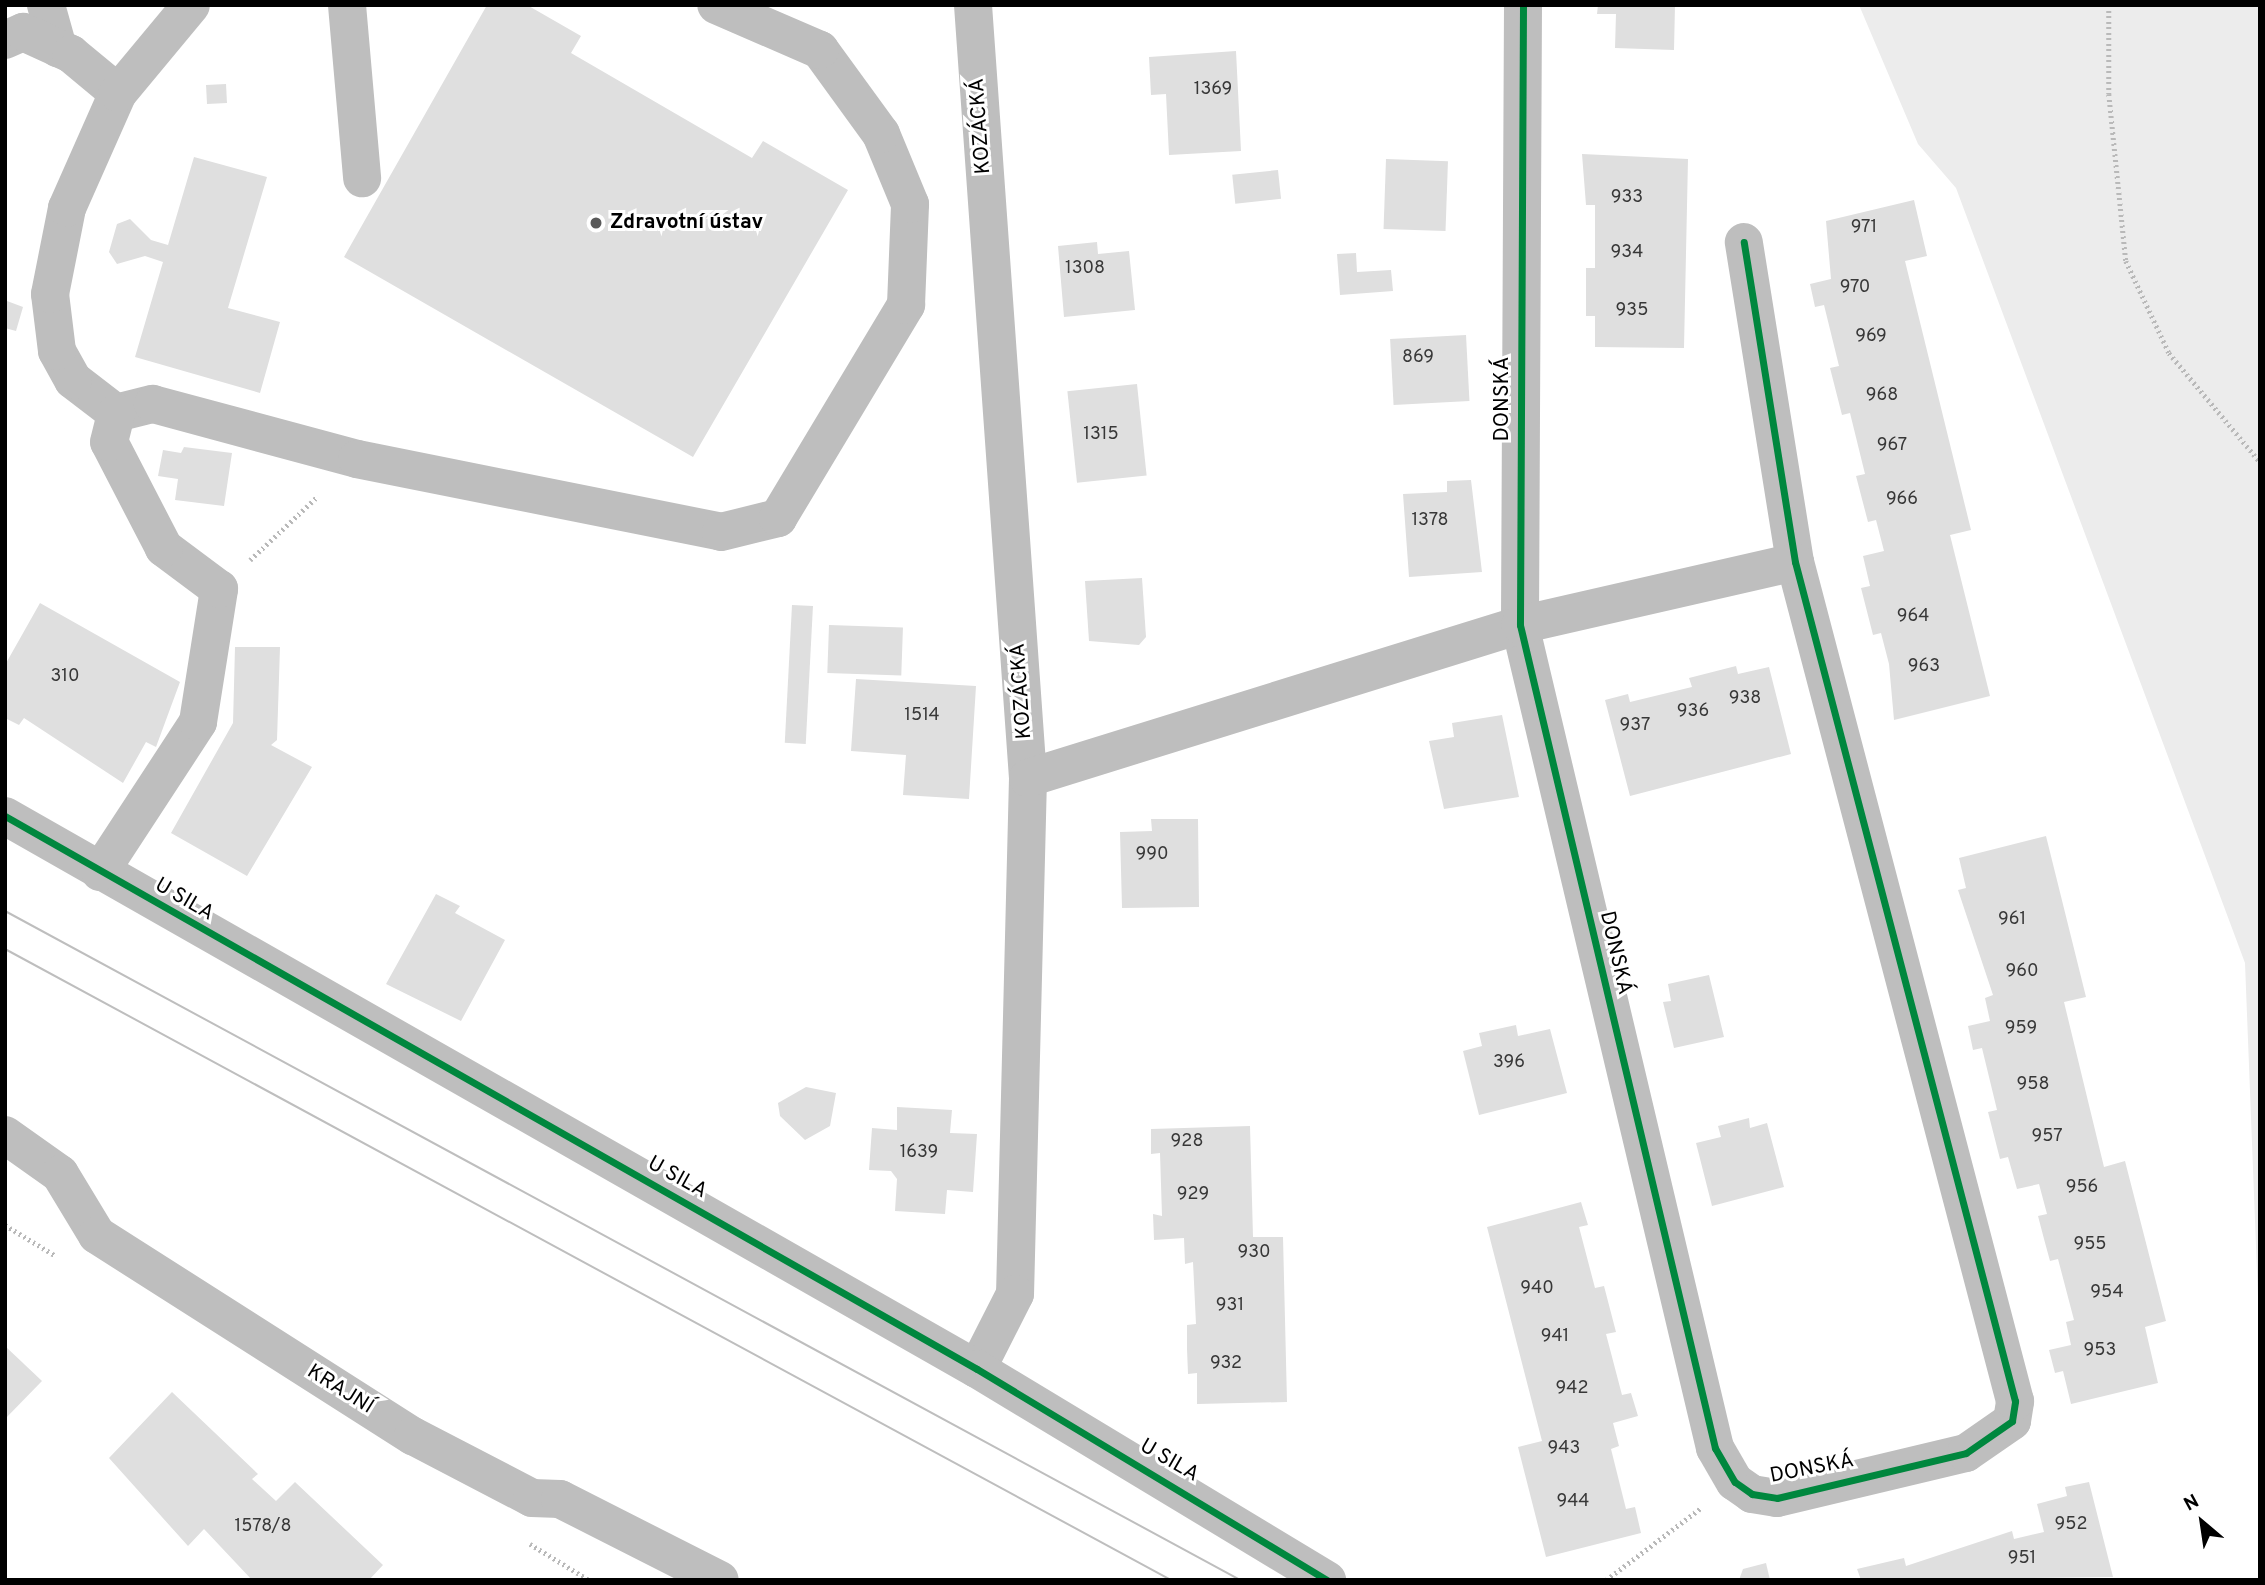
<!DOCTYPE html>
<html>
<head>
<meta charset="utf-8">
<style>
	body { margin:0 }
	#map { position:relative; width:2265px; height:1585px; overflow:hidden; background:#fff; font-family:Overpass,sans-serif }
	div>[style] { position:absolute }
	[style*='--x'] { left:calc(var(--x)*1px); top:calc(var(--y)*1px); width:calc(var(--w)*1px); rotate:calc(var(--a)*1deg) }
	.green>* { inset:0; background:#ececec }
	.building>* { inset:0; background:#dfdfdf; transform-origin:0 0 }
	.path>* { height:4.5px; margin-top:-2.25px; transform-origin:0; background:repeating-linear-gradient(90deg,#b9b9b9 0 2px,transparent 0 5.5px) }
	.minor>* { height:38px; margin:-19px; padding:0 19px; transform-origin:19px; border-radius:19px; background:#bebebe }
	.tram>* { height:2px; margin:-1px; padding:0 1px; transform-origin:1px; border-radius:1px; background:#bebebe }
	.cycleway>* { height:7px; margin:-3.5px; padding:0 3.5px; transform-origin:3.5px; border-radius:3.5px; background:#00873e }
	.dots>* { width:19px; height:19px; translate:-50% -50%; box-sizing:border-box; border:4px solid #fff; border-radius:50% }
	span { translate:-50% -50%; white-space:nowrap; text-align:center; line-height:1.15; -webkit-text-stroke:6px #fff; paint-order:stroke }
	.number-label { font-size:18px; color:#383838 }
	.number-label span { -webkit-text-stroke-width:0 }
	.street-label { font-size:21px; color:#000 }
	.poi-label { font-size:21px; color:#000; font-weight:700 }
	.left { translate:0 -50%; text-align:left }
	.frame { position:absolute; inset:0; border:7px solid #000; pointer-events:none }
	.north { position:absolute; left:2167px; top:1487px; width:70px; height:70px; -webkit-text-stroke:5px #fff; paint-order:stroke; rotate:331deg; font-size:19px; font-weight:700; line-height:28px; text-align:center; color:#000 }
	.north::after { content:''; display:block; margin:auto; width:24px; height:32px; background:#000; clip-path:polygon(50% 0,100% 100%,50% 72%,0 100%) }
</style>
</head>
<body>
<div id="map">
	<div class="green">
		<div style="clip-path:polygon(1859px 5px,2260px 5px,2260px 1349px,2245px 963px,1956px 188px,1918px 144px)"></div>
	</div>
	<div class="building">
		<div style="clip-path:polygon(487px 5px,527px 5px,581px 36px,571px 53px,752px 158px,763px 141px,848px 190px,693px 457px,344px 257px)"></div>
		<div style="clip-path:polygon(1598px 5px,1675px 5px,1674px 50px,1615px 48px,1616px 14px,1597px 14px)"></div>
		<div style="clip-path:polygon(1236px 51px,1241px 151px,1169px 155px,1166px 94px,1151px 95px,1149px 57px)"></div>
		<div style="left:226px;top:84px;width:19px;height:20px;rotate:87deg"></div>
		<div style="clip-path:polygon(1582px 154px,1688px 159px,1684px 348px,1595px 347px,1595px 316px,1586px 316px,1586px 268px,1595px 268px,1595px 205px,1586px 205px)"></div>
		<div style="clip-path:polygon(194px 157px,267px 177px,228px 308px,280px 322px,260px 393px,135px 357px,163px 262px,145px 256px,117px 264px,109px 252px,117px 224px,130px 219px,151px 240px,168px 245px)"></div>
		<div style="left:1386px;top:159px;width:62px;height:70px;rotate:2deg"></div>
		<div style="left:1278px;top:170px;width:29px;height:46px;rotate:84deg"></div>
		<div style="clip-path:polygon(1914px 200px,1927px 256px,1905px 261px,1971px 530px,1950px 535px,1990px 696px,1894px 720px,1889px 664px,1881px 633px,1873px 635px,1861px 588px,1870px 586px,1863px 556px,1884px 551px,1876px 520px,1868px 522px,1856px 476px,1865px 474px,1850px 413px,1842px 415px,1830px 368px,1839px 366px,1824px 305px,1815px 307px,1810px 284px,1831px 279px,1826px 221px)"></div>
		<div style="clip-path:polygon(1097px 242px,1098px 254px,1129px 251px,1135px 310px,1064px 317px,1058px 246px)"></div>
		<div style="clip-path:polygon(1356px 253px,1357px 272px,1391px 270px,1393px 291px,1340px 295px,1337px 254px)"></div>
		<div style="clip-path:polygon(7px 301px,23px 307px,16px 331px,5px 328px)"></div>
		<div style="left:1466px;top:335px;width:66px;height:76px;rotate:87deg"></div>
		<div style="left:1137px;top:384px;width:92px;height:70px;rotate:84deg"></div>
		<div style="clip-path:polygon(184px 447px,232px 453px,224px 506px,175px 500px,178px 479px,158px 476px,163px 450px,181px 453px)"></div>
		<div style="clip-path:polygon(1471px 480px,1482px 572px,1409px 577px,1403px 494px,1447px 492px,1447px 481px)"></div>
		<div style="clip-path:polygon(1142px 578px,1146px 637px,1139px 645px,1089px 641px,1085px 581px)"></div>
		<div style="clip-path:polygon(40px 603px,180px 682px,156px 747px,146px 742px,123px 783px,24px 718px,19px 725px,5px 718px,5px 665px)"></div>
		<div style="left:792px;top:605px;width:21px;height:138px;rotate:3deg"></div>
		<div style="left:829px;top:625px;width:74px;height:48px;rotate:2deg"></div>
		<div style="clip-path:polygon(235px 647px,280px 647px,277px 740px,271px 745px,312px 767px,247px 876px,171px 833px,233px 723px)"></div>
		<div style="clip-path:polygon(1736px 666px,1738px 674px,1769px 667px,1791px 754px,1630px 796px,1605px 700px,1628px 694px,1630px 702px,1692px 687px,1689px 678px)"></div>
		<div style="clip-path:polygon(856px 679px,976px 686px,969px 799px,903px 795px,906px 755px,851px 751px)"></div>
		<div style="clip-path:polygon(1502px 715px,1519px 797px,1444px 809px,1429px 741px,1454px 737px,1452px 723px)"></div>
		<div style="clip-path:polygon(1151px 819px,1198px 819px,1199px 907px,1122px 908px,1120px 832px,1152px 831px)"></div>
		<div style="clip-path:polygon(2046px 836px,2086px 997px,2064px 1002px,2104px 1167px,2125px 1161px,2166px 1321px,2145px 1327px,2158px 1383px,2071px 1404px,2063px 1371px,2055px 1373px,2049px 1350px,2071px 1345px,2066px 1322px,2074px 1320px,2058px 1259px,2050px 1261px,2044px 1239px,2038px 1216px,2047px 1214px,2039px 1184px,2017px 1189px,2008px 1157px,2000px 1159px,1988px 1112px,1997px 1110px,1982px 1048px,1973px 1050px,1968px 1026px,1990px 1021px,1985px 998px,1993px 995px,1958px 890px,1966px 888px,1959px 858px)"></div>
		<div style="clip-path:polygon(436px 894px,460px 906px,455px 913px,505px 940px,461px 1021px,386px 984px)"></div>
		<div style="clip-path:polygon(1709px 975px,1724px 1037px,1674px 1048px,1663px 1002px,1671px 1001px,1668px 984px)"></div>
		<div style="clip-path:polygon(1516px 1025px,1518px 1036px,1550px 1029px,1567px 1093px,1479px 1115px,1463px 1051px,1482px 1046px,1479px 1033px)"></div>
		<div style="clip-path:polygon(806px 1087px,836px 1093px,830px 1126px,805px 1140px,780px 1116px,778px 1103px)"></div>
		<div style="clip-path:polygon(897px 1107px,952px 1110px,950px 1133px,977px 1134px,973px 1192px,947px 1190px,945px 1214px,895px 1211px,897px 1179px,891px 1171px,869px 1170px,872px 1128px,897px 1130px)"></div>
		<div style="clip-path:polygon(1749px 1118px,1750px 1128px,1767px 1123px,1784px 1187px,1712px 1206px,1696px 1143px,1721px 1137px,1718px 1126px)"></div>
		<div style="clip-path:polygon(1250px 1126px,1253px 1237px,1283px 1237px,1287px 1402px,1197px 1404px,1197px 1373px,1188px 1374px,1187px 1349px,1187px 1325px,1196px 1324px,1193px 1262px,1185px 1264px,1184px 1238px,1154px 1240px,1153px 1214px,1162px 1216px,1160px 1153px,1151px 1154px,1151px 1129px)"></div>
		<div style="clip-path:polygon(1581px 1202px,1588px 1225px,1579px 1227px,1595px 1288px,1604px 1286px,1616px 1332px,1606px 1334px,1622px 1395px,1631px 1393px,1638px 1416px,1613px 1423px,1619px 1446px,1611px 1449px,1626px 1509px,1635px 1507px,1641px 1533px,1546px 1557px,1518px 1447px,1542px 1441px,1487px 1227px)"></div>
		<div style="clip-path:polygon(5px 1346px,42px 1381px,5px 1419px)"></div>
		<div style="clip-path:polygon(172px 1392px,258px 1474px,252px 1479px,276px 1501px,295px 1482px,383px 1565px,369px 1580px,252px 1580px,204px 1529px,188px 1546px,109px 1458px)"></div>
		<div style="clip-path:polygon(2089px 1482px,2113px 1577px,1861px 1580px,1857px 1569px,1904px 1558px,1906px 1566px,2012px 1531px,2014px 1539px,2044px 1532px,2037px 1504px,2067px 1496px,2065px 1487px)"></div>
		<div style="clip-path:polygon(1766px 1563px,1770px 1580px,1739px 1580px,1743px 1569px)"></div>
	</div>
	<div class="path">
		<div style="--x:2109;--y:5;--w:89;--a:90"></div>
		<div style="--x:2109;--y:94;--w:168;--a:84.2"></div>
		<div style="--x:2126;--y:261;--w:102;--a:64.9"></div>
		<div style="--x:2169;--y:353;--w:142;--a:50.1"></div>
		<div style="--x:250;--y:560;--w:93;--a:-43.3"></div>
		<div style="--x:5;--y:1225;--w:60;--a:31.3"></div>
		<div style="--x:530;--y:1544;--w:69;--a:31.4"></div>
		<div style="--x:1606;--y:1580;--w:119;--a:-37.2"></div>
	</div>
	<div class="minor">
		<div style="--x:46;--y:5;--w:45;--a:74.4"></div>
		<div style="--x:347;--y:5;--w:174;--a:85"></div>
		<div style="--x:973;--y:5;--w:775;--a:85.93"></div>
		<div style="--x:1028;--y:778;--w:516;--a:91.44"></div>
		<div style="--x:1015;--y:1294;--w:84;--a:116.9"></div>
		<div style="--x:1523;--y:5;--w:620;--a:90.28"></div>
		<div style="--x:1520;--y:625;--w:846;--a:76.67"></div>
		<div style="--x:1715;--y:1448;--w:39;--a:60"></div>
		<div style="--x:1735;--y:1482;--w:21;--a:35"></div>
		<div style="--x:1752;--y:1494;--w:25;--a:9"></div>
		<div style="--x:1777;--y:1498;--w:194;--a:-13.4"></div>
		<div style="--x:1966;--y:1453;--w:56;--a:-34.8"></div>
		<div style="--x:2012;--y:1421;--w:20;--a:-81"></div>
		<div style="--x:2015;--y:1401;--w:867;--a:-104.69"></div>
		<div style="--x:1795;--y:562;--w:324;--a:-99.1"></div>
		<div style="--x:5;--y:40;--w:20;--a:-24"></div>
		<div style="--x:23;--y:32;--w:53;--a:24.6"></div>
		<div style="--x:71;--y:54;--w:61;--a:39.7"></div>
		<div style="--x:116;--y:413;--w:38;--a:-14"></div>
		<div style="--x:153;--y:404;--w:211;--a:15.1"></div>
		<div style="--x:357;--y:459;--w:371;--a:11.3"></div>
		<div style="--x:721;--y:532;--w:59;--a:-13.8"></div>
		<div style="--x:778;--y:518;--w:249;--a:-59"></div>
		<div style="--x:906;--y:305;--w:101;--a:-87.7"></div>
		<div style="--x:910;--y:204;--w:76;--a:-112.5"></div>
		<div style="--x:881;--y:134;--w:104;--a:-126"></div>
		<div style="--x:820;--y:50;--w:113;--a:-156.6"></div>
		<div style="--x:116;--y:413;--w:54;--a:-142.5"></div>
		<div style="--x:73;--y:380;--w:33;--a:-119"></div>
		<div style="--x:57;--y:351;--w:57;--a:-97"></div>
		<div style="--x:50;--y:294;--w:88;--a:-78.8"></div>
		<div style="--x:67;--y:208;--w:126;--a:-66.1"></div>
		<div style="--x:118;--y:93;--w:114;--a:-50.3"></div>
		<div style="--x:1028;--y:778;--w:515;--a:-17.27"></div>
		<div style="--x:1520;--y:625;--w:282;--a:-12.9"></div>
		<div style="--x:5;--y:816;--w:1118;--a:29.64"></div>
		<div style="--x:977;--y:1369;--w:409;--a:31.1"></div>
		<div style="--x:100;--y:872;--w:179;--a:-56.8"></div>
		<div style="--x:198;--y:722;--w:135;--a:-81"></div>
		<div style="--x:219;--y:589;--w:69;--a:-143.3"></div>
		<div style="--x:164;--y:548;--w:119;--a:-117.4"></div>
		<div style="--x:109;--y:442;--w:30;--a:-76"></div>
		<div style="--x:5;--y:1135;--w:67;--a:35.3"></div>
		<div style="--x:60;--y:1174;--w:71;--a:58.8"></div>
		<div style="--x:97;--y:1235;--w:375;--a:32.5"></div>
		<div style="--x:413;--y:1436;--w:134;--a:27.5"></div>
		<div style="--x:532;--y:1498;--w:28;--a:2"></div>
		<div style="--x:560;--y:1499;--w:179;--a:26.9"></div>
	</div>
	<div class="tram">
		<div style="--x:5;--y:911;--w:1405;--a:28.44"></div>
		<div style="--x:5;--y:949;--w:1326;--a:28.42"></div>
	</div>
	<div class="cycleway">
		<div style="--x:1523;--y:5;--w:620;--a:90.28"></div>
		<div style="--x:1520;--y:625;--w:846;--a:76.67"></div>
		<div style="--x:1715;--y:1448;--w:39;--a:60"></div>
		<div style="--x:1735;--y:1482;--w:21;--a:35"></div>
		<div style="--x:1752;--y:1494;--w:25;--a:9"></div>
		<div style="--x:1777;--y:1498;--w:194;--a:-13.4"></div>
		<div style="--x:1966;--y:1453;--w:56;--a:-34.8"></div>
		<div style="--x:2012;--y:1421;--w:20;--a:-81"></div>
		<div style="--x:2015;--y:1401;--w:867;--a:-104.69"></div>
		<div style="--x:1795;--y:562;--w:324;--a:-99.1"></div>
		<div style="--x:5;--y:816;--w:1118;--a:29.64"></div>
		<div style="--x:977;--y:1369;--w:409;--a:31.1"></div>
	</div>
	<div class="dots">
		<div style="left:596px;top:223px;background:#595959"></div>
	</div>
	<div class="number-label">
		<span style="left:1213px;top:90px">1369</span>
		<span style="left:1627px;top:198px">933</span>
		<span style="left:1864px;top:228px">971</span>
		<span style="left:1627px;top:253px">934</span>
		<span style="left:1085px;top:269px">1308</span>
		<span style="left:1855px;top:288px">970</span>
		<span style="left:1632px;top:311px">935</span>
		<span style="left:1871px;top:337px">969</span>
		<span style="left:1418px;top:358px">869</span>
		<span style="left:1882px;top:396px">968</span>
		<span style="left:1101px;top:435px">1315</span>
		<span style="left:1892px;top:446px">967</span>
		<span style="left:1902px;top:500px">966</span>
		<span style="left:1430px;top:521px">1378</span>
		<span style="left:1913px;top:617px">964</span>
		<span style="left:1924px;top:667px">963</span>
		<span style="left:65px;top:677px">310</span>
		<span style="left:1745px;top:699px">938</span>
		<span style="left:1693px;top:712px">936</span>
		<span style="left:922px;top:716px">1514</span>
		<span style="left:1635px;top:726px">937</span>
		<span style="left:1152px;top:855px">990</span>
		<span style="left:2012px;top:920px">961</span>
		<span style="left:2022px;top:972px">960</span>
		<span style="left:2021px;top:1029px">959</span>
		<span style="left:1509px;top:1063px">396</span>
		<span style="left:2033px;top:1085px">958</span>
		<span style="left:2047px;top:1137px">957</span>
		<span style="left:1187px;top:1142px">928</span>
		<span style="left:919px;top:1153px">1639</span>
		<span style="left:2082px;top:1188px">956</span>
		<span style="left:1193px;top:1195px">929</span>
		<span style="left:2090px;top:1245px">955</span>
		<span style="left:1254px;top:1253px">930</span>
		<span style="left:1537px;top:1289px">940</span>
		<span style="left:2107px;top:1293px">954</span>
		<span style="left:1230px;top:1306px">931</span>
		<span style="left:1555px;top:1337px">941</span>
		<span style="left:2100px;top:1351px">953</span>
		<span style="left:1226px;top:1364px">932</span>
		<span style="left:1572px;top:1389px">942</span>
		<span style="left:1564px;top:1449px">943</span>
		<span style="left:1573px;top:1502px">944</span>
		<span style="left:2071px;top:1525px">952</span>
		<span style="left:263px;top:1527px">1578/8</span>
		<span style="left:2022px;top:1559px">951</span>
	</div>
	<div class="street-label">
		<span style="left:981px;top:126px;rotate:-94deg">KOZÁCKÁ</span>
		<span style="left:1503px;top:399px;rotate:-90deg">DONSKÁ</span>
		<span style="left:1022px;top:691px;rotate:-94deg">KOZÁCKÁ</span>
		<span style="left:184px;top:900px;rotate:30deg">U SILA</span>
		<span style="left:1615px;top:953px;rotate:77deg">DONSKÁ</span>
		<span style="left:677px;top:1178px;rotate:29deg">U SILA</span>
		<span style="left:340px;top:1390px;rotate:32deg">KRAJNÍ</span>
		<span style="left:1169px;top:1461px;rotate:30deg">U SILA</span>
		<span style="left:1812px;top:1469px;rotate:-11deg">DONSKÁ</span>
	</div>
	<div class="poi-label">
		<span class="left" style="left:610px;top:223px">Zdravotní ústav</span>
	</div>
	<div class="frame"></div>
	<div class="north">N</div>
</div>
</body>
</html>
